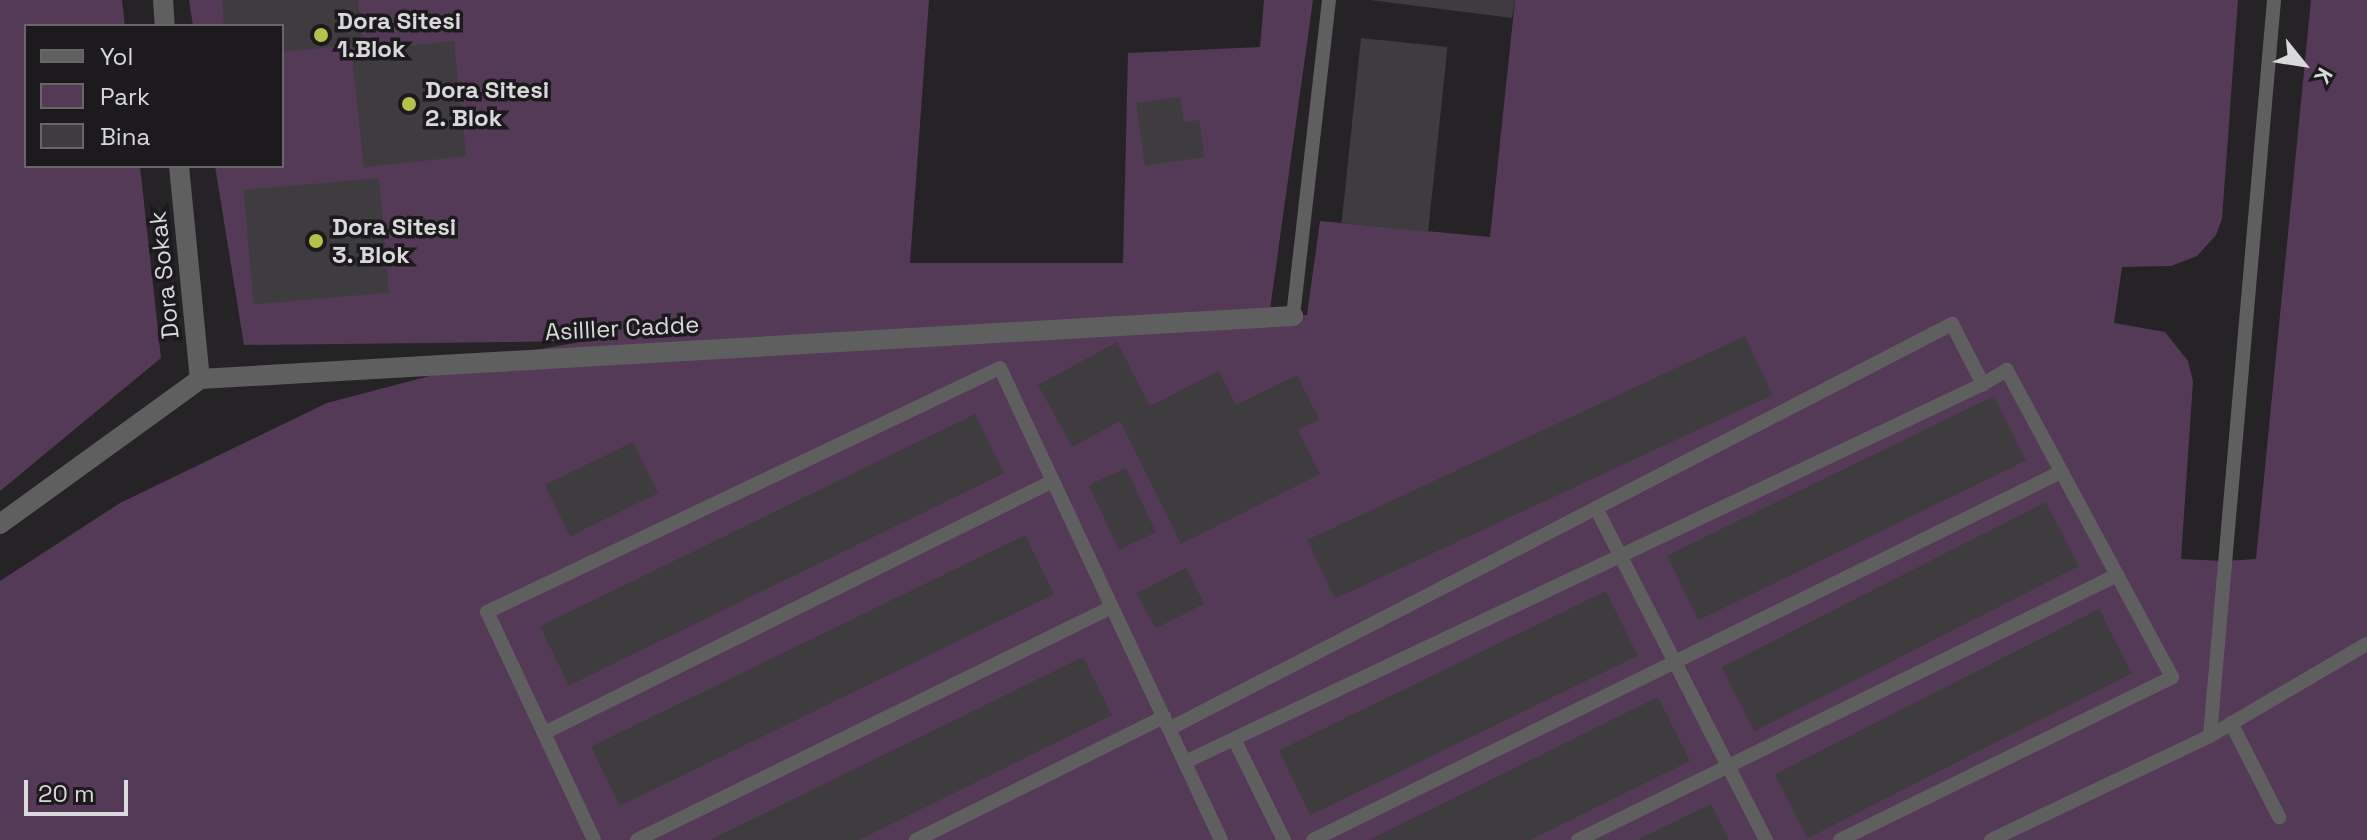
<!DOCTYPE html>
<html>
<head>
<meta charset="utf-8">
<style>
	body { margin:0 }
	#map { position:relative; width:2367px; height:840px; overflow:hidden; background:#252326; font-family:"Space Grotesk",sans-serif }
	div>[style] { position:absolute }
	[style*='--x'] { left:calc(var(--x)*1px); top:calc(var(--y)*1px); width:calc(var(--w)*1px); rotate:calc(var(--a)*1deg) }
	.green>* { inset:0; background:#543a56 }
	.building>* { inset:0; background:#3f3c3f; transform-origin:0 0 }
	.service>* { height:14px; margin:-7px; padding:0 7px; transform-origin:7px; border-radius:7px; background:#605f60 }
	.minor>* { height:20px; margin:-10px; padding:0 10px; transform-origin:10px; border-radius:10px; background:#605f60 }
	.dots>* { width:22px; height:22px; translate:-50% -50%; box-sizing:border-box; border:4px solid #1c1a1c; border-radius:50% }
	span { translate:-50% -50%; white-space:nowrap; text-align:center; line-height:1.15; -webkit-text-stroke:7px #1c1a1c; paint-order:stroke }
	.poi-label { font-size:24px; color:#d9d8da; font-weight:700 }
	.left { translate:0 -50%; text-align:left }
	.street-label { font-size:24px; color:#d9d8da }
	.legend { position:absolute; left:24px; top:24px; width:260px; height:144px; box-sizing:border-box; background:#1c1a1c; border:2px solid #686668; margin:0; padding:10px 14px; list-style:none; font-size:24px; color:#d9d8da }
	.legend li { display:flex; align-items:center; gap:16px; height:40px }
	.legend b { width:40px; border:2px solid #686668 }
	.north { position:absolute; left:2263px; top:24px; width:80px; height:80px; -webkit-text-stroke:6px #1c1a1c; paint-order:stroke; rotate:120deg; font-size:22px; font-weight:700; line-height:32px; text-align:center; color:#d9d8da }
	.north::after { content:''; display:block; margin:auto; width:28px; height:36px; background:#d9d8da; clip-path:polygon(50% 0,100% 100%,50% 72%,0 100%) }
	.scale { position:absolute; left:24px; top:780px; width:104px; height:36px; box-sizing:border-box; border:4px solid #d9d8da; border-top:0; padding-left:10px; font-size:24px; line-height:28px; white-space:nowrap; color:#d9d8da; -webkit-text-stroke:6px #1c1a1c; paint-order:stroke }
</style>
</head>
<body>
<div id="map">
	<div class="green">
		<div style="clip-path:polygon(0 0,122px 0,125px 26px,26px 26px,26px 166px,140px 166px,161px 358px,0 491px)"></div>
		<div style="clip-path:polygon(189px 0,929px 0,910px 263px,1123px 263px,1128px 53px,1260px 47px,1264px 0,1313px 0,1269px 317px,1307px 315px,1320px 221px,1490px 237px,1515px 0,2238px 0,2222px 219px,2216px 235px,2197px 256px,2171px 266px,2122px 267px,2114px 323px,2165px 332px,2188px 361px,2193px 381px,2181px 559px,2225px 561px,2256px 559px,2311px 0,2367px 0,2367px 840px,0 840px,0 581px,120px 503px,327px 403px,513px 354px,586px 341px,244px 345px,215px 166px,282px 166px,282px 26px,193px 26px)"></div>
	</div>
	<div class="building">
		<div style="clip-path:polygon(222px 0,358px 0,362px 44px,282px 52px,282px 26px,224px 26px)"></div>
		<div style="clip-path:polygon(1370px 0,1515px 0,1512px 18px)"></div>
		<div style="left:1361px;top:38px;width:87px;height:186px;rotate:6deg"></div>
		<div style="left:454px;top:41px;width:116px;height:103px;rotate:84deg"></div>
		<div style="clip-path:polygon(1180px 97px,1184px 122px,1199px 120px,1205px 157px,1145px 166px,1136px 103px)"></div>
		<div style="left:379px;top:178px;width:115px;height:136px;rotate:85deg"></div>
		<div style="left:1745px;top:336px;width:65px;height:483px;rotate:65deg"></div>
		<div style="clip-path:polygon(1117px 342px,1150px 406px,1219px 371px,1236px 405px,1297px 375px,1319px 419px,1298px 430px,1320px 474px,1181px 544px,1120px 421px,1072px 447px,1038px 385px)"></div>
		<div style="left:1994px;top:396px;width:72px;height:364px;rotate:64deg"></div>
		<div style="left:975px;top:414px;width:66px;height:484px;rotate:64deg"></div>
		<div style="left:633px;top:442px;width:57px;height:98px;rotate:64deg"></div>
		<div style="left:1126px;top:468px;width:71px;height:41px;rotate:65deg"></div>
		<div style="left:2046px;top:502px;width:72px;height:364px;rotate:63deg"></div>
		<div style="left:1025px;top:535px;width:66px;height:483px;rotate:64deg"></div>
		<div style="left:1186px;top:568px;width:40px;height:55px;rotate:63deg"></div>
		<div style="left:1606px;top:591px;width:72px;height:364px;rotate:64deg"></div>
		<div style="left:2099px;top:609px;width:72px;height:364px;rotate:63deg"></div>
		<div style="clip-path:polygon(1083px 657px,1112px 715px,859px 840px,710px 840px)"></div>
		<div style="clip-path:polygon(1658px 697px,1690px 761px,1530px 840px,1369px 840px)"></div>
		<div style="clip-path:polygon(1711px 804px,1729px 840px,1637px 840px)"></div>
	</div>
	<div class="service">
		<div style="--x:1293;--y:316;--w:318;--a:-83.5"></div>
		<div style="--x:1596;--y:508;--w:373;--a:62.9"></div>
		<div style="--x:2231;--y:723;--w:106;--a:62.9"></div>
		<div style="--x:1169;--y:729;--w:882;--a:-27.35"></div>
		<div style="--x:1952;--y:324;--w:68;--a:62.7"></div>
		<div style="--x:1983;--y:384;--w:883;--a:154.65"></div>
		<div style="--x:544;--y:733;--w:568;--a:-26.34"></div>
		<div style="--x:2210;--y:736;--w:182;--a:-30.4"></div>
		<div style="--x:1234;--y:739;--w:113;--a:63.7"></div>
		<div style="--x:594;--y:840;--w:252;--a:-115.1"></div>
		<div style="--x:487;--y:612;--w:568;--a:-25.44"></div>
		<div style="--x:1000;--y:368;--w:521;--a:64.91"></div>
		<div style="--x:637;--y:840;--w:529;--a:-26.13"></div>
		<div style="--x:916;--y:840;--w:277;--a:-26.4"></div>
		<div style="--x:1313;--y:840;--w:834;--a:-26.2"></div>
		<div style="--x:1578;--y:840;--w:601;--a:-26.18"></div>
		<div style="--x:1840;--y:840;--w:370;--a:-26.1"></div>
		<div style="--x:2172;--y:677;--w:349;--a:-118.3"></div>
		<div style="--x:2007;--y:370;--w:28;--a:150"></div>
		<div style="--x:1991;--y:840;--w:242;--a:-25.4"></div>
		<div style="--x:2210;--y:736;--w:739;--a:-85.03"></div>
	</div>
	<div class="minor">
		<div style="--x:163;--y:0;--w:26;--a:86"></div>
		<div style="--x:179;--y:166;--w:214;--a:84.4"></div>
		<div style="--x:0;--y:524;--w:247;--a:-35.9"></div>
		<div style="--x:200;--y:379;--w:1095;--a:-3.3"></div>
	</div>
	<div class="dots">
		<div style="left:321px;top:35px;background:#b6c148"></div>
		<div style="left:409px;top:104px;background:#b6c148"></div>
		<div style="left:316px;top:241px;background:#b6c148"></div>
	</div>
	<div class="poi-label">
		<span class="left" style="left:337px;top:35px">Dora Sitesi<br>1.Blok</span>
		<span class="left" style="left:425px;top:104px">Dora Sitesi<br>2. Blok</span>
		<span class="left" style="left:332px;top:241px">Dora Sitesi<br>3. Blok</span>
	</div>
	<div class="street-label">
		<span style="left:164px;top:275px;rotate:-96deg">Dora Sokak</span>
		<span style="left:622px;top:328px;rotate:-3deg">Asilller Cadde</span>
	</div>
	<ul class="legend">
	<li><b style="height:10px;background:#605f60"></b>Yol</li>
	<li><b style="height:22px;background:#543a56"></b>Park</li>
	<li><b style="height:22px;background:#3f3c3f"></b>Bina</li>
	</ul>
	<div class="north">K</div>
	<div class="scale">20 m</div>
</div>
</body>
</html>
